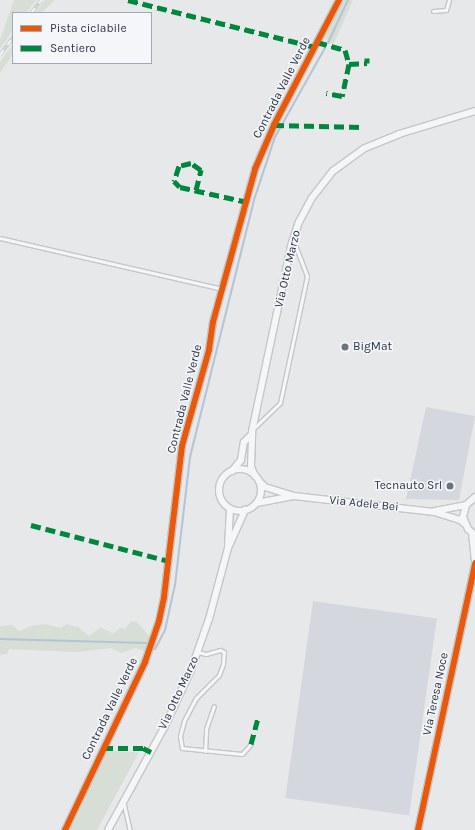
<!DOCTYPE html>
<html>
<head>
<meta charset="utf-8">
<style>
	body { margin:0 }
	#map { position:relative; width:475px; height:830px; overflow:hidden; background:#e6e8ea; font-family:Karla,sans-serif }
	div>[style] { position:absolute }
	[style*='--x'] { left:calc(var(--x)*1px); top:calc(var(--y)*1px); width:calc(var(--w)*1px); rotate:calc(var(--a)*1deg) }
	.built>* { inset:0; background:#d4d7dd; transform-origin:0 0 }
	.green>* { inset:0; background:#d6ded6 }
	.stream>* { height:2px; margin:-1px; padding:0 1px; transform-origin:1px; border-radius:1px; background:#b4c4d5 }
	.roads { filter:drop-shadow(1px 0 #c4c6c8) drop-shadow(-1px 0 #c4c6c8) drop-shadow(0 1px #c4c6c8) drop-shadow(0 -1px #c4c6c8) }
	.lane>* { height:3px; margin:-1.5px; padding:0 1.5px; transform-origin:1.5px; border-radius:1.5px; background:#f5f6f7 }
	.street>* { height:6px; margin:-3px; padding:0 3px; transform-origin:3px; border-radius:3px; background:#f5f6f7 }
	.street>.ring { margin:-3px; padding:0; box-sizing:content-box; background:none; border:6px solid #f5f6f7; border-radius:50% }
	.rail>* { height:3.5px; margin-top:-1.75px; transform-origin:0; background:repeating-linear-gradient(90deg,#f4f6f9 0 6px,#cecfd2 0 12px); box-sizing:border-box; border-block:1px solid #cecfd2 }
	.quiet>* { height:5px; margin-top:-2.5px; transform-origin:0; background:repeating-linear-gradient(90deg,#00873e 0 10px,transparent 0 15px) }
	.cycleway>* { height:6px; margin:-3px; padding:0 3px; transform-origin:3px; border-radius:3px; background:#e8590c }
	.dots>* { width:11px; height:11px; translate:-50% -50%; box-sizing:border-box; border:2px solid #f4f6f9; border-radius:50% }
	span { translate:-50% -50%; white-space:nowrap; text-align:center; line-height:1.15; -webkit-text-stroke:3px #f4f6f9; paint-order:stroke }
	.street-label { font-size:12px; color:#2b3445 }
	.poi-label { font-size:12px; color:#2b3445 }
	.left { translate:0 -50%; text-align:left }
	.right { translate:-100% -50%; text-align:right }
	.legend { position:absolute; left:12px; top:12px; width:140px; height:52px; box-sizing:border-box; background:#f4f6f9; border:1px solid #a4a8b1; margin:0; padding:5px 7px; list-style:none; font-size:12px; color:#2b3445 }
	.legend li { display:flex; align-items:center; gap:8px; height:20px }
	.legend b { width:20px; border:1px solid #a4a8b1 }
</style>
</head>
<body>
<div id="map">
	<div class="built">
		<div style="clip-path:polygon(426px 407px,475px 416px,459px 500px,406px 499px)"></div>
		<div style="left:313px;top:601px;width:125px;height:199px;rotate:8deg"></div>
	</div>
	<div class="green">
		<div style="clip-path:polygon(14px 0,36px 0,26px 13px,13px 13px,13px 30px,0 49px,0 40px)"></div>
		<div style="clip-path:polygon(45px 0,55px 0,41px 13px,35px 13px)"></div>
		<div style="clip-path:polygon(342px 0,353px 0,334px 43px,328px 43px,325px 37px)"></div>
		<div style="clip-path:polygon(13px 44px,13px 54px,0 73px,0 62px)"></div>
		<div style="clip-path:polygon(131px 621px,137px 622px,150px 637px,144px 651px,135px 648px,121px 653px,111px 648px,78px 652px,9px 649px,7px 654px,0 655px,0 626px,12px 625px,19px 631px,31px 626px,45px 624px,61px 628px,66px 624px,78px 627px,89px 636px,101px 627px,113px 634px,120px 628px,125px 629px)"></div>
		<div style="clip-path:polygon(109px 751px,137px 752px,138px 754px,97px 830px,68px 830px,102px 754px)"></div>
	</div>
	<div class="stream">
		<div style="--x:328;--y:43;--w:47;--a:-65.1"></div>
		<div style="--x:0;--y:639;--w:146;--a:1.6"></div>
		<div style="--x:155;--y:649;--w:21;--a:-62"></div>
		<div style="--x:165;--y:630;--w:46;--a:-77.5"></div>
		<div style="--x:175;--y:585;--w:129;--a:-83.3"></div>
		<div style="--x:190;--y:457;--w:265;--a:-76"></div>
		<div style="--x:254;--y:200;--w:66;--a:-71.6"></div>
		<div style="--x:275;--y:137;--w:102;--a:-60.7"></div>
	</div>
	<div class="roads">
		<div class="lane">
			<div style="--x:433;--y:11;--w:13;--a:-4"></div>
			<div style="--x:446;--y:10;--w:10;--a:-73"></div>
			<div style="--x:0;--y:238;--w:228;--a:12.9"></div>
			<div style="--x:254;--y:428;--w:36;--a:-44"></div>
			<div style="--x:280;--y:403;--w:130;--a:-78"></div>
			<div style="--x:307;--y:276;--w:36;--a:-111"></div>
			<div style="--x:198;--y:652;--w:8;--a:14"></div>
			<div style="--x:206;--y:654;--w:15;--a:-16"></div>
			<div style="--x:220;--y:650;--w:4;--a:27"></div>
			<div style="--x:224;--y:652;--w:12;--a:95"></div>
			<div style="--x:223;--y:664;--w:12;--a:110"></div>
			<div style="--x:219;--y:675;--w:33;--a:135"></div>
			<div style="--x:196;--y:698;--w:26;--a:118"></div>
			<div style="--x:184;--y:721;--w:16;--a:105"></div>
			<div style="--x:180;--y:736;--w:12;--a:81"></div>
			<div style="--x:182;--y:748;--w:60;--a:5.7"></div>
			<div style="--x:242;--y:754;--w:13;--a:-48"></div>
			<div style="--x:205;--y:751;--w:22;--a:-87"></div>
			<div style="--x:206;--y:729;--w:24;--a:-71"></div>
			<div style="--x:124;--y:805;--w:26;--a:77"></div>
		</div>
		<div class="street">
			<div class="ring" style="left:219px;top:469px;width:36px;height:36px"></div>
			<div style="--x:232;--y:471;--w:14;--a:-51"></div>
			<div style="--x:241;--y:460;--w:18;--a:-81"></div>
			<div style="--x:244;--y:442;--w:10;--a:-45"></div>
			<div style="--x:255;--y:476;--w:10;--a:-114"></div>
			<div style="--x:251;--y:467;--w:36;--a:-88"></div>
			<div style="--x:252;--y:431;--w:189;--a:-78.1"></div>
			<div style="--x:291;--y:246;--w:25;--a:-72"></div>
			<div style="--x:299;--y:222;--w:26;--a:-62"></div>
			<div style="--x:311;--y:199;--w:36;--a:-52"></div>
			<div style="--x:333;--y:171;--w:39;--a:-36"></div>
			<div style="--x:365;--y:148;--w:37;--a:-22"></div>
			<div style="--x:399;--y:134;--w:79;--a:-16.8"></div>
			<div style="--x:259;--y:481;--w:8;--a:45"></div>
			<div style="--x:265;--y:487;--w:30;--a:17"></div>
			<div style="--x:294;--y:496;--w:141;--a:6.5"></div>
			<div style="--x:434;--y:512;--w:27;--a:17"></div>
			<div style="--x:460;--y:520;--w:6;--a:39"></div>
			<div style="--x:475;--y:497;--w:12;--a:138"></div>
			<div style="--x:466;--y:505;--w:12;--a:104"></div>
			<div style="--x:463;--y:517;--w:13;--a:67"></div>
			<div style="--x:468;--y:529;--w:9;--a:41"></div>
			<div style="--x:257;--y:503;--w:37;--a:-11"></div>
			<div style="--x:435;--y:511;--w:32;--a:-11"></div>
			<div style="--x:472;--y:533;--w:28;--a:84"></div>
			<div style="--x:228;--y:547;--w:38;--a:-87"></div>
			<div style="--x:65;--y:830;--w:186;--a:-64.5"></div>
			<div style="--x:145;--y:662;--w:43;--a:-71.1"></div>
			<div style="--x:159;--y:621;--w:25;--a:-78"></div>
			<div style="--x:164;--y:597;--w:152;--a:-83.2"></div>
			<div style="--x:182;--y:446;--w:100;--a:-74.3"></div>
			<div style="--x:209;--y:350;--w:28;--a:-82"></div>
			<div style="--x:213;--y:322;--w:159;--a:-74.6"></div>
			<div style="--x:255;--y:169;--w:48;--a:-66.6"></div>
			<div style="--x:274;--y:125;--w:141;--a:-62.5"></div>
			<div style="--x:108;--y:830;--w:119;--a:-61.3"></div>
			<div style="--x:165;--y:726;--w:62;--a:-65.1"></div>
			<div style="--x:191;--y:670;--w:54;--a:-70.6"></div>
			<div style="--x:209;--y:619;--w:73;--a:-75"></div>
			<div style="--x:228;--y:548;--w:42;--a:-65.9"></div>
			<div style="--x:418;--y:830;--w:273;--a:-77.9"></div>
		</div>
	</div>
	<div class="rail">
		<div style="--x:31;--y:13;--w:16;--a:-52"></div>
		<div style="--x:0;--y:55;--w:22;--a:-54"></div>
	</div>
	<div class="quiet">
		<div style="--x:128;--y:0;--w:193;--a:14.1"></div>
		<div style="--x:317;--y:42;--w:29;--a:16"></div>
		<div style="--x:345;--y:50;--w:15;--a:74"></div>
		<div style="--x:349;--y:64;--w:33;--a:102"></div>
		<div style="--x:342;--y:96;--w:16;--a:-169"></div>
		<div style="--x:349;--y:64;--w:18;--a:-3"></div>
		<div style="--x:367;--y:63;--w:5;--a:-90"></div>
		<div style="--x:274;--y:125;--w:89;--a:1.3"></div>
		<div style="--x:196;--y:190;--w:21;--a:-76"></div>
		<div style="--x:201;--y:170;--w:12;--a:-145"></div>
		<div style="--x:191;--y:163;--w:12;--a:166"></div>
		<div style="--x:179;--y:166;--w:16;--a:108"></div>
		<div style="--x:174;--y:181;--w:8;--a:45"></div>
		<div style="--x:180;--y:187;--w:69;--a:12.6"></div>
		<div style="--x:31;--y:525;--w:143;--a:14.6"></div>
		<div style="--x:251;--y:744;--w:28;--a:-75"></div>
		<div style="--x:103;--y:748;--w:40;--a:0"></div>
		<div style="--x:143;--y:748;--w:9;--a:27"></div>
	</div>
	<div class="cycleway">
		<div style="--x:65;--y:830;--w:186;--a:-64.5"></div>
		<div style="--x:145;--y:662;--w:43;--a:-71.1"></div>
		<div style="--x:159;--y:621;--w:25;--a:-78"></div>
		<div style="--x:164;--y:597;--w:152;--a:-83.2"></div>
		<div style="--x:182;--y:446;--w:100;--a:-74.3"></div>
		<div style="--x:209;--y:350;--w:28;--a:-82"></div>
		<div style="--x:213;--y:322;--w:159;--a:-74.6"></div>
		<div style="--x:255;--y:169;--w:48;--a:-66.6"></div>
		<div style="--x:274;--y:125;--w:141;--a:-62.5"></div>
		<div style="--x:418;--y:830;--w:273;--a:-77.9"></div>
	</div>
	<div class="dots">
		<div style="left:345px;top:347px;background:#6c737f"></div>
		<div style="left:450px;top:486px;background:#6c737f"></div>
	</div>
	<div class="street-label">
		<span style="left:282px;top:88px;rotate:-63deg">Contrada Valle Verde</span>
		<span style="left:288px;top:269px;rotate:-77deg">Via Otto Marzo</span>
		<span style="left:185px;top:399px;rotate:-76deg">Contrada Valle Verde</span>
		<span style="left:364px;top:504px;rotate:6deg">Via Adele Bei</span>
		<span style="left:179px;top:693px;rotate:-65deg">Via Otto Marzo</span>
		<span style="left:436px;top:694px;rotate:-78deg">Via Teresa Noce</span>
		<span style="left:110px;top:709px;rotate:-64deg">Contrada Valle Verde</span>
	</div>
	<div class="poi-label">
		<span class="left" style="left:353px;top:347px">BigMat</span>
		<span class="right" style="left:442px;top:486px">Tecnauto Srl</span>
	</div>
	<ul class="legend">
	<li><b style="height:5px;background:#e8590c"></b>Pista ciclabile</li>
	<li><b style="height:5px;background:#00873e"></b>Sentiero</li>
	</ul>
</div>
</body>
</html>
